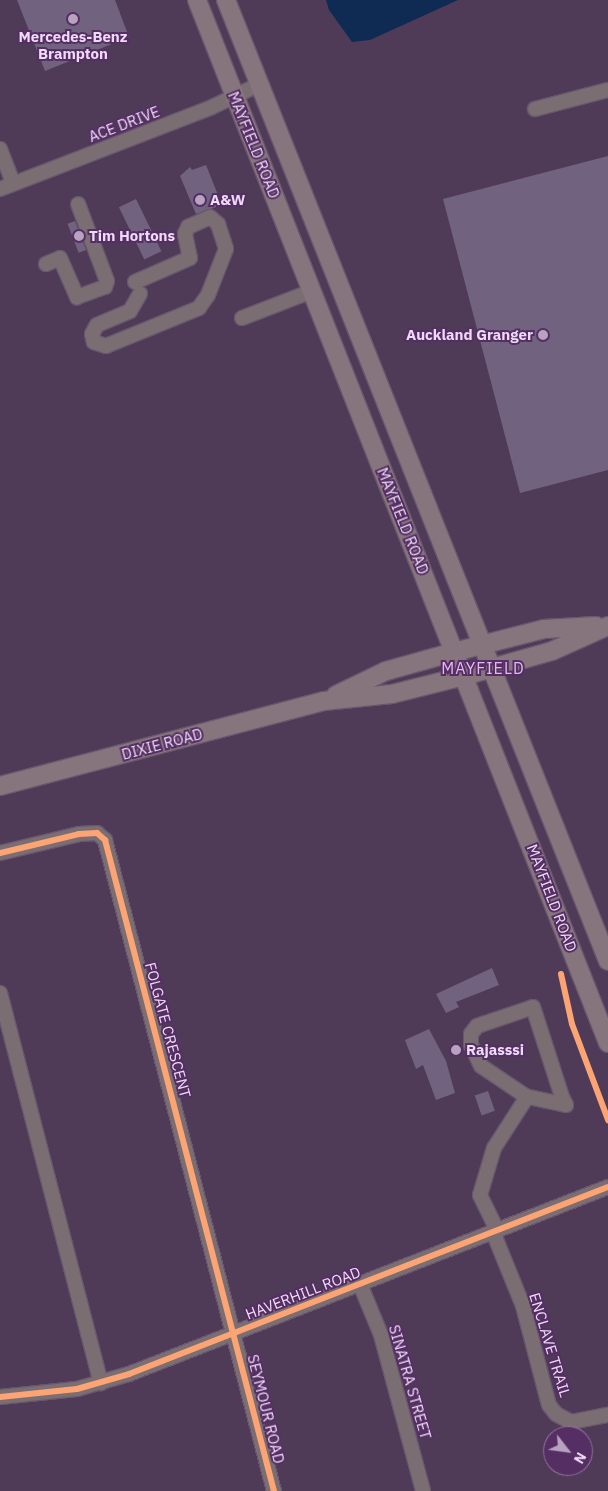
<!DOCTYPE html>
<html>
<head>
<meta charset="utf-8">
<style>
	body { margin:0 }
	#map { position:relative; width:608px; height:1491px; overflow:hidden; background:#4f3b57; font-family:"IBM Plex Sans",sans-serif }
	div>[style] { position:absolute }
	[style*='--x'] { left:calc(var(--x)*1px); top:calc(var(--y)*1px); width:calc(var(--w)*1px); rotate:calc(var(--a)*1deg) }
	.water>* { inset:0; background:#0f2b53 }
	.building>* { inset:0; background:#716280; transform-origin:0 0 }
	.roads { filter:drop-shadow(1px 0 #68576e) drop-shadow(-1px 0 #68576e) drop-shadow(0 1px #68576e) drop-shadow(0 -1px #68576e) }
	.minor>* { height:14px; margin:-7px; padding:0 7px; transform-origin:7px; border-radius:7px; background:#7b6e72 }
	.major>* { height:18px; margin:-9px; padding:0 9px; transform-origin:9px; border-radius:9px; background:#86757d }
	.cycleway>* { height:6px; margin:-3px; padding:0 3px; transform-origin:3px; border-radius:3px; background:#fda474 }
	.dots>* { width:14px; height:14px; translate:-50% -50%; box-sizing:border-box; border:2px solid #552f63; border-radius:50% }
	span { translate:-50% -50%; white-space:nowrap; text-align:center; line-height:1.15; -webkit-text-stroke:4px #552f63; paint-order:stroke }
	.poi-label { font-size:15px; color:#f0daf9; font-weight:700 }
	.left { translate:0 -50%; text-align:left }
	.right { translate:-100% -50%; text-align:right }
	.street-label { font-size:15px; color:#f0daf9 }
	.neighbourhood-label { font-size:16px; color:#e4b7f4; letter-spacing:1px }
	.north { position:absolute; left:543px; top:1426px; width:50px; height:50px; box-sizing:border-box; background:#552f63; border:1px solid #93739f; border-radius:50%; rotate:120deg; font-size:14px; font-weight:700; line-height:20px; text-align:center; color:#f0daf9 }
	.north::after { content:''; display:block; margin:auto; width:18px; height:22px; background:#b8a2c0; clip-path:polygon(50% 0,100% 100%,50% 72%,0 100%) }
</style>
</head>
<body>
<div id="map">
	<div class="water">
		<div style="clip-path:polygon(326px 0,458px 0,370px 40px,352px 42px,329px 10px)"></div>
	</div>
	<div class="building">
		<div style="clip-path:polygon(17px 0,115px 0,129px 37px,45px 71px)"></div>
		<div style="clip-path:polygon(608px 156px,608px 470px,520px 493px,443px 199px)"></div>
		<div style="clip-path:polygon(206px 165px,222px 205px,196px 214px,180px 176px,190px 167px,192px 170px)"></div>
		<div style="left:136px;top:199px;width:58px;height:19px;rotate:64deg"></div>
		<div style="left:75px;top:221px;width:31px;height:8px;rotate:69deg"></div>
		<div style="clip-path:polygon(492px 968px,499px 985px,456px 1002px,459px 1007px,446px 1013px,436px 994px)"></div>
		<div style="clip-path:polygon(429px 1029px,446px 1061px,455px 1093px,436px 1100px,423px 1065px,416px 1069px,405px 1040px)"></div>
		<div style="left:488px;top:1091px;width:21px;height:14px;rotate:71deg"></div>
	</div>
	<div class="roads">
		<div class="minor">
			<div style="--x:535;--y:109;--w:75;--a:-14.6"></div>
			<div style="--x:0;--y:149;--w:36;--a:69"></div>
			<div style="--x:0;--y:189;--w:227;--a:-21.1"></div>
			<div style="--x:212;--y:107;--w:51;--a:-25.6"></div>
			<div style="--x:46;--y:264;--w:15;--a:-23"></div>
			<div style="--x:60;--y:258;--w:43;--a:66.4"></div>
			<div style="--x:77;--y:297;--w:30;--a:-20"></div>
			<div style="--x:105;--y:287;--w:6;--a:-72"></div>
			<div style="--x:107;--y:281;--w:82;--a:-110.6"></div>
			<div style="--x:135;--y:282;--w:60;--a:-23.6"></div>
			<div style="--x:190;--y:258;--w:25;--a:-102"></div>
			<div style="--x:185;--y:234;--w:8;--a:-67"></div>
			<div style="--x:188;--y:227;--w:24;--a:-24"></div>
			<div style="--x:210;--y:217;--w:11;--a:41"></div>
			<div style="--x:218;--y:224;--w:26;--a:72"></div>
			<div style="--x:226;--y:249;--w:49;--a:111.4"></div>
			<div style="--x:208;--y:295;--w:16;--a:125"></div>
			<div style="--x:199;--y:308;--w:100;--a:157.8"></div>
			<div style="--x:106;--y:346;--w:13;--a:-162"></div>
			<div style="--x:94;--y:342;--w:8;--a:-104"></div>
			<div style="--x:92;--y:334;--w:10;--a:-61"></div>
			<div style="--x:97;--y:325;--w:36;--a:-23"></div>
			<div style="--x:130;--y:311;--w:20;--a:-60"></div>
			<div style="--x:242;--y:318;--w:75;--a:-21.1"></div>
			<div style="--x:0;--y:853;--w:81;--a:-13.5"></div>
			<div style="--x:79;--y:834;--w:18;--a:-3"></div>
			<div style="--x:97;--y:833;--w:11;--a:41"></div>
			<div style="--x:105;--y:840;--w:673;--a:75.45"></div>
			<div style="--x:0;--y:993;--w:403;--a:75.5"></div>
			<div style="--x:533;--y:1007;--w:95;--a:72.1"></div>
			<div style="--x:562;--y:1097;--w:9;--a:63"></div>
			<div style="--x:566;--y:1105;--w:40;--a:-168"></div>
			<div style="--x:527;--y:1097;--w:55;--a:-146"></div>
			<div style="--x:481;--y:1066;--w:23;--a:-115"></div>
			<div style="--x:471;--y:1045;--w:11;--a:-90"></div>
			<div style="--x:471;--y:1034;--w:10;--a:-53"></div>
			<div style="--x:477;--y:1026;--w:59;--a:-18.7"></div>
			<div style="--x:497;--y:1230;--w:39;--a:-116"></div>
			<div style="--x:480;--y:1195;--w:49;--a:-73.4"></div>
			<div style="--x:494;--y:1148;--w:61;--a:-57.1"></div>
			<div style="--x:493;--y:1232;--w:80;--a:67.9"></div>
			<div style="--x:523;--y:1306;--w:102;--a:75.3"></div>
			<div style="--x:549;--y:1405;--w:11;--a:52"></div>
			<div style="--x:556;--y:1414;--w:17;--a:28"></div>
			<div style="--x:571;--y:1422;--w:38;--a:-11"></div>
			<div style="--x:360;--y:1284;--w:55;--a:67.6"></div>
			<div style="--x:381;--y:1335;--w:162;--a:74.9"></div>
			<div style="--x:0;--y:1397;--w:77;--a:-5.9"></div>
			<div style="--x:77;--y:1389;--w:54;--a:-16.1"></div>
			<div style="--x:129;--y:1374;--w:514;--a:-21.33"></div>
		</div>
		<div class="major">
			<div style="--x:197;--y:0;--w:1121;--a:68.49"></div>
			<div style="--x:226;--y:0;--w:1034;--a:68.32"></div>
			<div style="--x:336;--y:695;--w:55;--a:-25.6"></div>
			<div style="--x:386;--y:671;--w:71;--a:-15.6"></div>
			<div style="--x:454;--y:652;--w:93;--a:-14.3"></div>
			<div style="--x:544;--y:629;--w:52;--a:-3.3"></div>
			<div style="--x:0;--y:786;--w:335;--a:-14.7"></div>
			<div style="--x:324;--y:701;--w:68;--a:-5.9"></div>
			<div style="--x:392;--y:694;--w:74;--a:-14"></div>
			<div style="--x:464;--y:676;--w:91;--a:-15.9"></div>
			<div style="--x:552;--y:651;--w:61;--a:-24.1"></div>
		</div>
	</div>
	<div class="cycleway">
		<div style="--x:0;--y:853;--w:81;--a:-13.5"></div>
		<div style="--x:79;--y:834;--w:18;--a:-3"></div>
		<div style="--x:97;--y:833;--w:11;--a:41"></div>
		<div style="--x:105;--y:840;--w:673;--a:75.45"></div>
		<div style="--x:561;--y:974;--w:51;--a:77.6"></div>
		<div style="--x:572;--y:1024;--w:103;--a:69.4"></div>
		<div style="--x:0;--y:1397;--w:77;--a:-5.9"></div>
		<div style="--x:77;--y:1389;--w:54;--a:-16.1"></div>
		<div style="--x:129;--y:1374;--w:514;--a:-21.33"></div>
	</div>
	<div class="dots">
		<div style="left:73px;top:19px;background:#b8a2c0"></div>
		<div style="left:200px;top:200px;background:#b8a2c0"></div>
		<div style="left:79px;top:236px;background:#b8a2c0"></div>
		<div style="left:543px;top:335px;background:#b8a2c0"></div>
		<div style="left:456px;top:1050px;background:#b8a2c0"></div>
	</div>
	<div class="poi-label">
		<span style="left:73px;top:45px">Mercedes-Benz<br>Brampton</span>
		<span class="left" style="left:210px;top:200px">A&amp;W</span>
		<span class="left" style="left:89px;top:236px">Tim Hortons</span>
		<span class="right" style="left:533px;top:335px">Auckland Granger</span>
		<span class="left" style="left:466px;top:1050px">Rajasssi</span>
	</div>
	<div class="street-label">
		<span style="left:124px;top:124px;rotate:-21deg">ACE DRIVE</span>
		<span style="left:254px;top:145px;rotate:68deg">MAYFIELD ROAD</span>
		<span style="left:403px;top:521px;rotate:68deg">MAYFIELD ROAD</span>
		<span style="left:162px;top:744px;rotate:-15deg">DIXIE ROAD</span>
		<span style="left:552px;top:898px;rotate:69deg">MAYFIELD ROAD</span>
		<span style="left:168px;top:1030px;rotate:75deg">FOLGATE CRESCENT</span>
		<span style="left:303px;top:1293px;rotate:-21deg">HAVERHILL ROAD</span>
		<span style="left:550px;top:1345px;rotate:73deg">ENCLAVE TRAIL</span>
		<span style="left:410px;top:1382px;rotate:74deg">SINATRA STREET</span>
		<span style="left:266px;top:1409px;rotate:76deg">SEYMOUR ROAD</span>
	</div>
	<div class="neighbourhood-label">
		<span style="left:483px;top:668px">MAYFIELD</span>
	</div>
	<div class="north">N</div>
</div>
</body>
</html>
